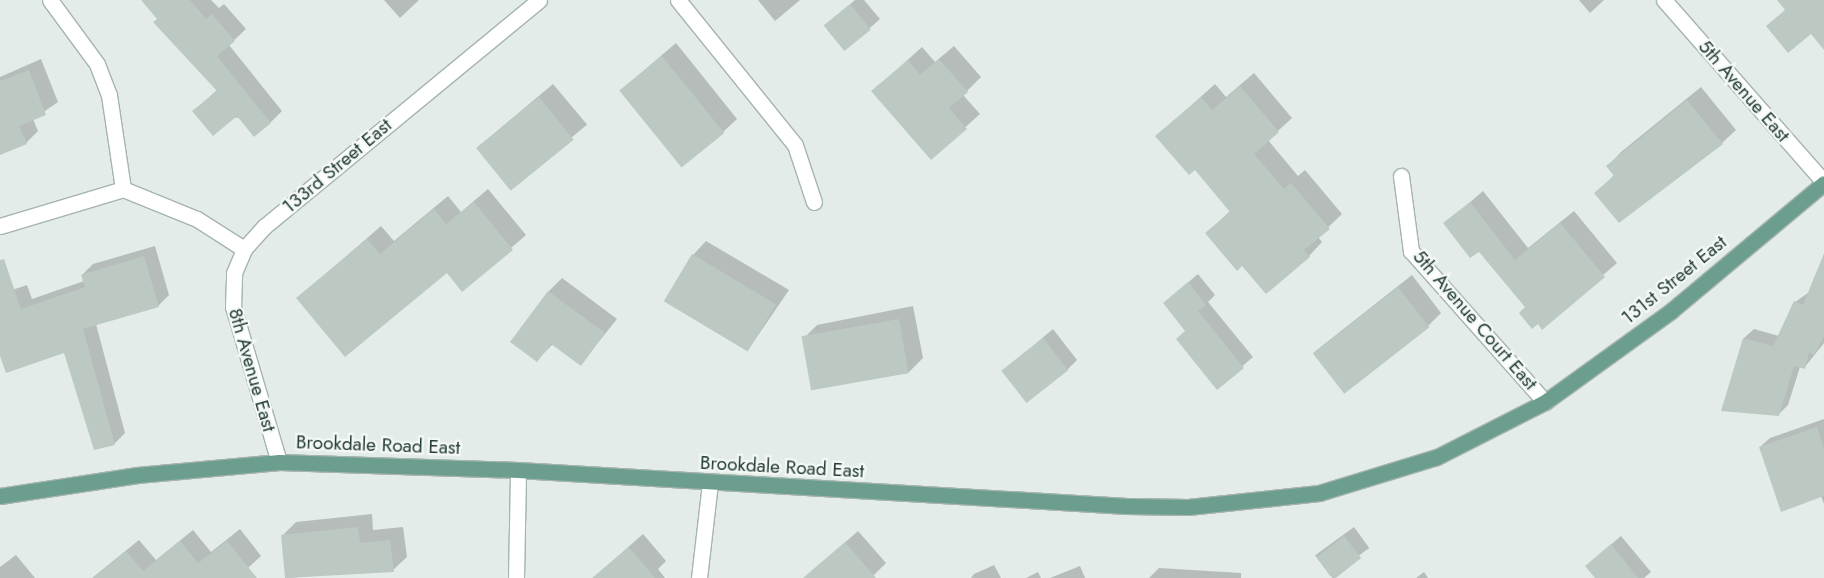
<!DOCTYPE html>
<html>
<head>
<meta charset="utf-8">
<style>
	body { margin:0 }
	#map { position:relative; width:1824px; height:578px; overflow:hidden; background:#e3ece8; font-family:Jost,sans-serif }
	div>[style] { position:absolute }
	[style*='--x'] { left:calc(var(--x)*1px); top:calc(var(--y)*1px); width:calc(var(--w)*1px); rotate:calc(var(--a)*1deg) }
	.shadow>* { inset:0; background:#0003; transform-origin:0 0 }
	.building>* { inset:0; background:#bcc9c3; transform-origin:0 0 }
	.roads { filter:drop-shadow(1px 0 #a6b4ae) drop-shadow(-1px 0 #a6b4ae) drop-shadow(0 1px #a6b4ae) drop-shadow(0 -1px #a6b4ae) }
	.minor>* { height:15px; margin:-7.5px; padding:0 7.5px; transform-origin:7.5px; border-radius:7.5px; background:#fff }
	.major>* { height:15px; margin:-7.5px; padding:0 7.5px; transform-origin:7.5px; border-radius:7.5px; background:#6b9e8e }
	span { translate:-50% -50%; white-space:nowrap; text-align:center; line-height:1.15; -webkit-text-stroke:4.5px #f4f9f6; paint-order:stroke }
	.street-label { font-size:19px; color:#243c34 }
</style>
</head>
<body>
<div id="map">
	<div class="shadow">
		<div style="clip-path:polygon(142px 0,211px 0,219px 8px,224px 4px,246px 29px,229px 45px,282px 111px,270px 123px,194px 111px,217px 90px)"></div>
		<div style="clip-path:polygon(384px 0,419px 0,400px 18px)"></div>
		<div style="clip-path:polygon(758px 0,800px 0,775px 21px)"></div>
		<div style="clip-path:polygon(855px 0,864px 0,880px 19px,845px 50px,825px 26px)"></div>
		<div style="clip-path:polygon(1579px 0,1604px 0,1590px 13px)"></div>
		<div style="clip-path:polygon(676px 43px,737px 119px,723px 132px,621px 90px)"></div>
		<div style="clip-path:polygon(954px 46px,981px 77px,963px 95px,980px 114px,931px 158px,873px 91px,922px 47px,935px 62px)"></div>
		<div style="clip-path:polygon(41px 59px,58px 102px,33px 119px,38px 131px,26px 143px,0 154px,0 77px)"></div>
		<div style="clip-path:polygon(1254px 73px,1292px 118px,1268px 140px,1298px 176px,1305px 170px,1342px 214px,1318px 237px,1322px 242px,1309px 256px,1242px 264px,1207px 233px,1231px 210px,1195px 168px,1157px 136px,1215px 84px,1226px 97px)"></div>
		<div style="left:553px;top:84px;width:53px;height:99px;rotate:50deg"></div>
		<div style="clip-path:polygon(1701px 87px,1736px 130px,1722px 143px,1596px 193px,1614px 175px,1608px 166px,1621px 152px)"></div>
		<div style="clip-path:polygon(488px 189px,526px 235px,462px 290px,447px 271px,298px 298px,381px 226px,394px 241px,448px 196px,461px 212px)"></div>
		<div style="clip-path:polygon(1483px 191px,1528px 248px,1574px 211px,1617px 263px,1542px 328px,1479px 250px,1445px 224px)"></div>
		<div style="clip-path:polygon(706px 241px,789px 290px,748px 350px,693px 255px)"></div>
		<div style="clip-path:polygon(155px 246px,169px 295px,158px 306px,96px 324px,125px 433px,114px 444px,65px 352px,0 352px,0 294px,27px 285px,32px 299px,84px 281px,82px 275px,93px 264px)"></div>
		<div style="clip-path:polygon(1824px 254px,1824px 343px,1804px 368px,1800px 367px,1788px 405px,1779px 414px,1722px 410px,1744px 338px,1754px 329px,1779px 336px,1795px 302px,1808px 293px)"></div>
		<div style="clip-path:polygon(1198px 274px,1215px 295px,1208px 302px,1253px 357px,1217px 388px,1186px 330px,1164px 303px)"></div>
		<div style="clip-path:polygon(1412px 275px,1441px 313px,1428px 326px,1313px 353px)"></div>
		<div style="clip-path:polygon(562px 278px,617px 319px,581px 364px,553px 344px,537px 360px,548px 292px)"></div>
		<div style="clip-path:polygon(913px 306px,923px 358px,909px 372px,812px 390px,803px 339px,817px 325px)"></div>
		<div style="clip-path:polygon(1053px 329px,1077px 360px,1068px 369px,1003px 371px)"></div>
		<div style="clip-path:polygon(1824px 419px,1824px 504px,1821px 496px,1760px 447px,1770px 438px)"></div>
		<div style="clip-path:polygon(372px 514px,373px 530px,403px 527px,407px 557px,393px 570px,286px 578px,282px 536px,296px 522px)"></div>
		<div style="left:1354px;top:527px;width:26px;height:48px;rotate:54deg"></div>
		<div style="clip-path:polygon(240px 529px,261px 556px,237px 578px,92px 578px,139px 540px,156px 560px,193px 530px,211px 552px)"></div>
		<div style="clip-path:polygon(858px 531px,886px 563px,871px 578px,810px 578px,808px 575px)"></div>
		<div style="clip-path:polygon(643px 534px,666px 561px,658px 569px,665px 578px,593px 578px)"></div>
		<div style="clip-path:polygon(1621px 536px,1651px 572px,1644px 578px,1597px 578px,1586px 566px)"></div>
		<div style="clip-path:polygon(16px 555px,35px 578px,0 578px,0 567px)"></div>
		<div style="clip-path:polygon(994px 565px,1001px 578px,971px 578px,974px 574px)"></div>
		<div style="clip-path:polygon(1080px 566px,1085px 578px,1050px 578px)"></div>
		<div style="clip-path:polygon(1159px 568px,1241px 573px,1241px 578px,1149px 578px)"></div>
		<div style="clip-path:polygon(1038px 572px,1041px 578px,1026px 578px)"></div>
		<div style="clip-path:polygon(1424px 572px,1428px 578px,1416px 578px)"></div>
	</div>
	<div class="building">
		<div style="clip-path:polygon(141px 0,190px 0,206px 19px,212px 14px,235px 41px,217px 56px,271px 123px,254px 137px,237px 116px,213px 136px,192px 111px,217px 91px,153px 22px,157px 19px)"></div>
		<div style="clip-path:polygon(1777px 0,1824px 0,1824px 50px,1811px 34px,1788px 53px,1766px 26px,1785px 10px)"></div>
		<div style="left:850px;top:4px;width:33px;height:34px;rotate:51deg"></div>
		<div style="left:662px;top:56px;width:99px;height:55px;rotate:51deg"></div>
		<div style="clip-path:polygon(939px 59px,968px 92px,949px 108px,967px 129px,931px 160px,871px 91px,908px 60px,920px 75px)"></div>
		<div style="clip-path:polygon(29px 70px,46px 115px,19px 126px,27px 144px,0 155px,0 81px)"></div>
		<div style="clip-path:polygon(1240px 86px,1279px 132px,1254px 154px,1284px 189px,1291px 183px,1330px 229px,1304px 250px,1310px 257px,1266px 294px,1242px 266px,1237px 271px,1205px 233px,1230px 212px,1195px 170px,1189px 175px,1155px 136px,1201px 97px,1212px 110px)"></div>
		<div style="left:539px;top:97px;width:55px;height:81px;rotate:51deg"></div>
		<div style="clip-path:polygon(1687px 100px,1723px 144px,1619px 223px,1594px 193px,1614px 176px,1606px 166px)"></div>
		<div style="clip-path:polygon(474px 202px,513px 250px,462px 292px,447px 273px,345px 357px,296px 298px,367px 239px,380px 254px,434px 209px,446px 224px)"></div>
		<div style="clip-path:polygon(1470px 202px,1515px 260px,1560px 223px,1605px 277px,1542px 330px,1538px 324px,1532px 329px,1519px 313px,1525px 307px,1479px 252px,1470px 258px,1443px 223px)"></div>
		<div style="left:692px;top:254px;width:98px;height:55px;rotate:31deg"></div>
		<div style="clip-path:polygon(1824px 254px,1824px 336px,1814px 355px,1809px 352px,1805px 369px,1794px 366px,1779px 416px,1721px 411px,1743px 338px,1773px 346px,1794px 301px,1803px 305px)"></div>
		<div style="clip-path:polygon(144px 256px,159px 307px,83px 329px,115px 445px,94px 450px,64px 353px,6px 373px,0 356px,0 260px,4px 259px,21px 309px,85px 287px,81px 275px)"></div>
		<div style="clip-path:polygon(1188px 282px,1206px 305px,1198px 311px,1244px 368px,1217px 390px,1176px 339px,1185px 331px,1163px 303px)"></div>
		<div style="left:1398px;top:287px;width:51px;height:108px;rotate:52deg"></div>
		<div style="clip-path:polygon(548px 291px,605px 333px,581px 366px,551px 344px,537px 362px,510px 342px)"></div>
		<div style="left:899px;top:319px;width:55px;height:99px;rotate:80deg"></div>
		<div style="left:1043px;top:338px;width:41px;height:53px;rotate:52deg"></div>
		<div style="clip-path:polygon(1817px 427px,1824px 449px,1824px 496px,1781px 512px,1759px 447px)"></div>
		<div style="clip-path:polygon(358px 527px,360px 543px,390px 540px,394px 572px,285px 578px,281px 535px)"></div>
		<div style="left:1344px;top:536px;width:28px;height:35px;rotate:52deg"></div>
		<div style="clip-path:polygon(180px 541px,198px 563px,227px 541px,257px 578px,93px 578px,126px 551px,143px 571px)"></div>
		<div style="clip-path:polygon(845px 542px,876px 578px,803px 578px)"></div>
		<div style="clip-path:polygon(1611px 544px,1638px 578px,1595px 578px,1585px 566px)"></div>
		<div style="clip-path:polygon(629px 547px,655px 578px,592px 578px)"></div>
	</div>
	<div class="roads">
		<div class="minor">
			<div style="--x:50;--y:0;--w:79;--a:53.7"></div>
			<div style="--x:97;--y:64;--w:33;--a:69"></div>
			<div style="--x:109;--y:95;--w:95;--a:81.5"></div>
			<div style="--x:678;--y:0;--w:186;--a:51.1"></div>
			<div style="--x:795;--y:145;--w:60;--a:71.6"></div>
			<div style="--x:1664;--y:0;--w:242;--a:48.7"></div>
			<div style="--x:1401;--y:176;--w:76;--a:82.4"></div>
			<div style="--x:1411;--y:251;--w:202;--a:48.4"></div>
			<div style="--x:123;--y:189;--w:80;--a:22.1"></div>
			<div style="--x:197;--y:219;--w:56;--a:32.6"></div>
			<div style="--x:0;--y:226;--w:128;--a:-16.7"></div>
			<div style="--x:279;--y:462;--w:162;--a:-106.5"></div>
			<div style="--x:233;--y:307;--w:34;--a:-88"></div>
			<div style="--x:234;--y:273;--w:26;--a:-67"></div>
			<div style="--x:244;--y:249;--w:31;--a:-48"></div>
			<div style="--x:265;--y:226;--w:355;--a:-39.5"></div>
			<div style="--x:516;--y:578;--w:108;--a:-88.9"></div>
			<div style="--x:699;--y:578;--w:96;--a:-83.4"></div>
		</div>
		<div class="major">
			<div style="--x:0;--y:496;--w:139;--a:-8.7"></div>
			<div style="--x:137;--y:475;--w:143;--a:-5.2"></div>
			<div style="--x:279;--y:462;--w:239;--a:1.9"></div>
			<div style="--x:518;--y:470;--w:610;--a:3.38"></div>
			<div style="--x:1127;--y:506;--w:61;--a:0.9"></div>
			<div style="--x:1188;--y:507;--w:132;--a:-6.1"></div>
			<div style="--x:1319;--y:493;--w:123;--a:-17"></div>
			<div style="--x:1437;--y:457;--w:121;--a:-27"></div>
			<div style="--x:1545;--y:402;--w:155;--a:-35.8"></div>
			<div style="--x:1671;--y:311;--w:199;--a:-39.9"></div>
		</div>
	</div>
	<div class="street-label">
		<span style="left:1744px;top:91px;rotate:49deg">5th Avenue East</span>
		<span style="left:337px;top:166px;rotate:-40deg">133rd Street East</span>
		<span style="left:1674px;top:280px;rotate:-39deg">131st Street East</span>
		<span style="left:1475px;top:320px;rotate:49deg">5th Avenue Court East</span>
		<span style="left:252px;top:370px;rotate:74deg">8th Avenue East</span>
		<span style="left:378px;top:445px;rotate:2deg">Brookdale Road East</span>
		<span style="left:782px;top:467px;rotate:3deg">Brookdale Road East</span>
	</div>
</div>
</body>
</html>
